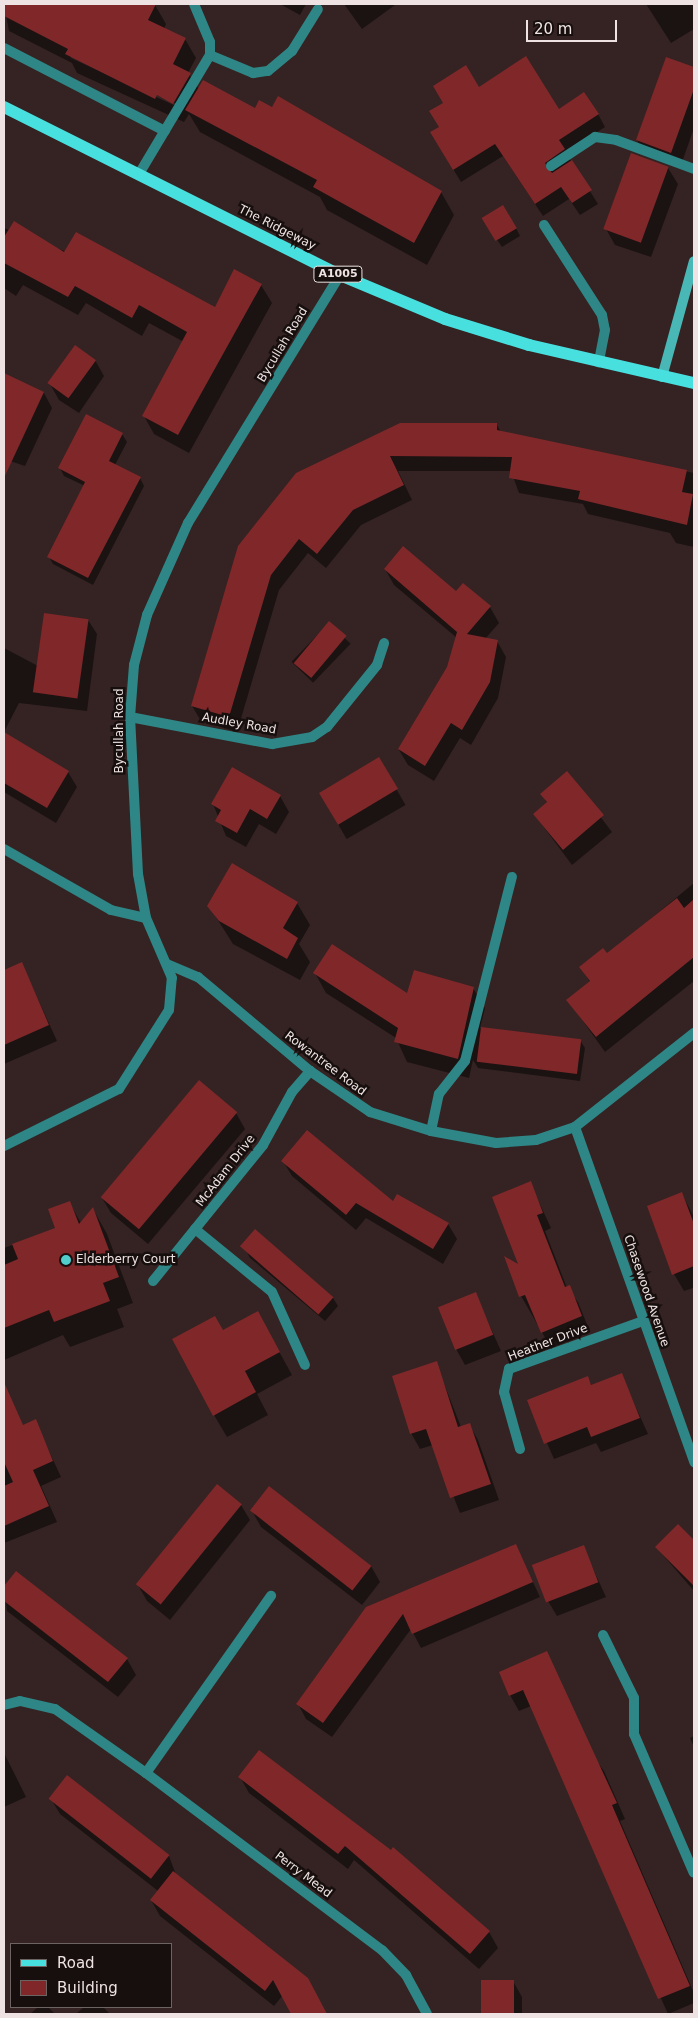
<!DOCTYPE html>
<html>
<head>
<meta charset="utf-8">
<style>
	body { margin:0 }
	#map { position:relative; width:698px; height:2018px; overflow:hidden; background:#342322; font-family:"DejaVu Sans",sans-serif }
	div>[style] { position:absolute }
	[style*='--x'] { left:calc(var(--x)*1px); top:calc(var(--y)*1px); width:calc(var(--w)*1px); rotate:calc(var(--a)*1deg) }
	.shadow>* { inset:0; background:#0007; transform-origin:0 0 }
	.building>* { inset:0; background:#7f2729; transform-origin:0 0 }
	.lane>* { height:10px; margin:-5px; padding:0 5px; transform-origin:5px; border-radius:5px; background:#2e8686 }
	.street>* { height:10px; margin:-5px; padding:0 5px; transform-origin:5px; border-radius:5px; background:#2e8686 }
	.secondary>* { height:10px; margin:-5px; padding:0 5px; transform-origin:5px; border-radius:5px; background:#49b7b6 }
	.primary>* { height:12px; margin:-6px; padding:0 6px; transform-origin:6px; border-radius:6px; background:#48dfdf }
	.dots>* { width:14px; height:14px; translate:-50% -50%; box-sizing:border-box; border:2px solid #160f0e; border-radius:50% }
	span { translate:-50% -50%; white-space:nowrap; text-align:center; line-height:1.15; -webkit-text-stroke:5px #160f0e; paint-order:stroke }
	.shield-label span { padding:1px 4px; background:#160f0e; border:1px solid; border-radius:4px; -webkit-text-stroke-width:0 }
	.shield-label { font-size:11px; color:#eee3e2; font-weight:700 }
	.street-label { font-size:12px; color:#eee3e2 }
	.poi-label { font-size:12px; color:#eee3e2 }
	.left { translate:0 -50%; text-align:left }
	.frame { position:absolute; inset:0; border:5px solid #eee3e2; pointer-events:none }
	.legend { position:absolute; left:10px; top:1943px; width:162px; height:65px; box-sizing:border-box; background:#160f0e; border:1px solid #6c6463; margin:0; padding:6px 9px; list-style:none; font-size:15px; color:#eee3e2 }
	.legend li { display:flex; align-items:center; gap:10px; height:25px }
	.legend b { width:25px; border:1px solid #6c6463 }
	.scale { position:absolute; left:526px; top:20px; width:91px; height:22px; box-sizing:border-box; border:2px solid #eee3e2; border-top:0; padding-left:6px; font-size:15px; line-height:18px; white-space:nowrap; color:#eee3e2; -webkit-text-stroke:4px #160f0e; paint-order:stroke }
</style>
</head>
<body>
<div id="map">
	<div class="shadow">
		<div style="clip-path:polygon(evenodd,4px 4px,155px 5px,166px 24px,164px 29px,185px 39px,196px 58px,188px 73px,199px 89px,256px 110px,441px 192px,454px 215px,427px 265px,327px 210px,320px 197px,200px 132px,189px 114px,184px 122px,77px 73px,72px 63px,9px 31px,4px 4px,71px 56px,179px 105px,178px 107px,71px 58px,71px 56px)"></div>
		<div style="clip-path:polygon(280px 4px,306px 4px,300px 15px)"></div>
		<div style="clip-path:polygon(344px 4px,394px 4px,395px 5px,362px 29px)"></div>
		<div style="clip-path:polygon(646px 4px,694px 4px,694px 29px,671px 43px)"></div>
		<div style="clip-path:polygon(666px 58px,694px 69px,694px 128px,680px 168px,646px 156px,637px 140px)"></div>
		<div style="clip-path:polygon(479px 88px,559px 110px,598px 114px,605px 127px,566px 153px,598px 204px,580px 215px,569px 199px,543px 216px,503px 156px,461px 182px,439px 146px,440px 127px)"></div>
		<div style="clip-path:polygon(668px 168px,678px 184px,651px 257px,615px 245px,606px 229px)"></div>
		<div style="clip-path:polygon(488px 226px,516px 228px,520px 236px,502px 247px)"></div>
		<div style="clip-path:polygon(4px 228px,216px 309px,261px 285px,272px 303px,189px 453px,154px 434px,144px 416px,184px 342px,149px 323px,142px 336px,86px 303px,78px 315px,23px 285px,16px 296px,4px 288px)"></div>
		<div style="clip-path:polygon(95px 360px,104px 376px,79px 413px,59px 400px,50px 384px)"></div>
		<div style="clip-path:polygon(4px 374px,44px 393px,52px 408px,25px 466px,4px 459px)"></div>
		<div style="clip-path:polygon(497px 425px,501px 432px,694px 473px,694px 547px,676px 543px,670px 533px,588px 514px,583px 504px,519px 493px,511px 471px,398px 471px,412px 500px,361px 525px,326px 568px,308px 553px,279px 590px,237px 732px,201px 721px,192px 706px,297px 474px)"></div>
		<div style="clip-path:polygon(122px 434px,127px 442px,115px 465px,140px 478px,144px 486px,93px 585px,53px 564px,49px 557px,85px 486px,64px 476px,60px 468px)"></div>
		<div style="clip-path:polygon(385px 569px,490px 607px,499px 623px,485px 639px,497px 641px,506px 657px,498px 698px,471px 745px,460px 738px,434px 781px,408px 765px,399px 750px,448px 668px,457px 638px,394px 585px)"></div>
		<div style="clip-path:polygon(88px 620px,97px 634px,87px 711px,19px 703px,4px 732px,4px 648px,38px 666px)"></div>
		<div style="left:329px;top:623px;width:30px;height:54px;rotate:44deg"></div>
		<div style="clip-path:polygon(4px 733px,68px 772px,77px 787px,56px 823px,4px 792px)"></div>
		<div style="left:379px;top:759px;width:53px;height:68px;rotate:60deg"></div>
		<div style="clip-path:polygon(567px 773px,612px 832px,572px 865px,534px 814px,547px 803px,542px 794px)"></div>
		<div style="clip-path:polygon(280px 796px,289px 812px,276px 834px,259px 824px,246px 847px,226px 836px,213px 804px)"></div>
		<div style="clip-path:polygon(694px 883px,694px 981px,605px 1052px,568px 1000px,590px 982px,581px 968px,607px 955px)"></div>
		<div style="clip-path:polygon(297px 903px,310px 925px,299px 944px,310px 962px,300px 980px,233px 944px,209px 906px)"></div>
		<div style="clip-path:polygon(22px 964px,57px 1041px,4px 1064px,4px 971px)"></div>
		<div style="clip-path:polygon(315px 973px,408px 995px,473px 988px,485px 1008px,480px 1028px,580px 1040px,585px 1048px,580px 1081px,478px 1068px,473px 1060px,469px 1078px,407px 1062px,396px 1038px,326px 993px)"></div>
		<div style="clip-path:polygon(199px 1082px,236px 1113px,245px 1129px,148px 1244px,111px 1213px,102px 1198px)"></div>
		<div style="clip-path:polygon(283px 1161px,448px 1224px,457px 1239px,443px 1264px,366px 1218px,356px 1230px,292px 1176px)"></div>
		<div style="clip-path:polygon(530px 1183px,551px 1228px,545px 1231px,567px 1288px,578px 1302px,590px 1332px,551px 1348px,521px 1296px)"></div>
		<div style="clip-path:polygon(682px 1194px,694px 1217px,694px 1291px,693px 1288px,684px 1291px,674px 1274px)"></div>
		<div style="clip-path:polygon(69px 1202px,81px 1223px,93px 1209px,107px 1234px,133px 1303px,117px 1309px,124px 1327px,70px 1347px,63px 1335px,4px 1360px,4px 1248px,56px 1229px)"></div>
		<div style="clip-path:polygon(255px 1230px,333px 1298px,338px 1306px,325px 1321px,250px 1258px,246px 1250px)"></div>
		<div style="clip-path:polygon(475px 1293px,501px 1351px,465px 1365px,456px 1349px)"></div>
		<div style="clip-path:polygon(223px 1332px,270px 1335px,292px 1375px,257px 1394px,268px 1415px,227px 1437px,214px 1415px)"></div>
		<div style="clip-path:polygon(436px 1363px,461px 1427px,469px 1424px,478px 1440px,499px 1500px,460px 1513px,433px 1445px,420px 1449px,411px 1433px)"></div>
		<div style="clip-path:polygon(621px 1374px,648px 1434px,601px 1452px,596px 1443px,554px 1459px,528px 1400px,587px 1378px,592px 1386px)"></div>
		<div style="clip-path:polygon(13px 1406px,24px 1432px,35px 1421px,61px 1477px,41px 1486px,57px 1522px,4px 1543px,4px 1410px)"></div>
		<div style="clip-path:polygon(241px 1505px,250px 1520px,170px 1620px,147px 1601px,138px 1585px)"></div>
		<div style="clip-path:polygon(252px 1511px,371px 1566px,380px 1582px,362px 1605px,261px 1527px)"></div>
		<div style="clip-path:polygon(678px 1526px,694px 1542px,694px 1591px,656px 1547px)"></div>
		<div style="clip-path:polygon(516px 1546px,540px 1597px,421px 1648px,411px 1629px,332px 1737px,306px 1719px,298px 1704px,367px 1608px)"></div>
		<div style="clip-path:polygon(583px 1547px,606px 1597px,557px 1616px,548px 1601px)"></div>
		<div style="clip-path:polygon(16px 1572px,127px 1659px,136px 1675px,118px 1697px,7px 1611px,4px 1588px)"></div>
		<div style="clip-path:polygon(547px 1653px,593px 1756px,604px 1771px,625px 1819px,620px 1821px,694px 1993px,694px 2003px,668px 2014px,531px 1706px,519px 1711px,510px 1695px)"></div>
		<div style="clip-path:polygon(694px 1736px,694px 1747px,690px 1738px)"></div>
		<div style="clip-path:polygon(4px 1753px,26px 1797px,4px 1807px)"></div>
		<div style="clip-path:polygon(240px 1777px,489px 1932px,498px 1948px,479px 1969px,354px 1860px,348px 1869px,249px 1793px)"></div>
		<div style="clip-path:polygon(51px 1799px,169px 1856px,176px 1875px,316px 1995px,326px 2014px,293px 2014px,283px 1995px,274px 2006px,160px 1916px,151px 1900px,158px 1891px,60px 1814px)"></div>
		<div style="clip-path:polygon(482px 1981px,513px 1981px,522px 1997px,522px 2014px,482px 2014px)"></div>
		<div style="clip-path:polygon(38px 2007px,48px 2007px,55px 2014px,30px 2014px)"></div>
		<div style="clip-path:polygon(84px 2007px,103px 2007px,110px 2014px,76px 2014px)"></div>
	</div>
	<div class="building">
		<div style="clip-path:polygon(4px 4px,156px 4px,148px 20px,186px 38px,173px 64px,191px 73px,173px 104px,157px 95px,155px 99px,65px 54px,68px 49px,4px 16px)"></div>
		<div style="clip-path:polygon(526px 56px,559px 109px,584px 92px,599px 114px,559px 140px,565px 149px,545px 163px,552px 173px,572px 160px,592px 190px,572px 203px,561px 187px,535px 204px,495px 144px,453px 170px,430px 132px,439px 127px,429px 111px,443px 103px,433px 86px,466px 65px,479px 87px)"></div>
		<div style="clip-path:polygon(666px 57px,694px 67px,694px 89px,671px 153px,636px 140px)"></div>
		<div style="clip-path:polygon(203px 80px,255px 108px,259px 100px,272px 107px,278px 96px,442px 191px,414px 243px,313px 187px,317px 180px,185px 110px)"></div>
		<div style="left:631px;top:153px;width:40px;height:81px;rotate:20deg"></div>
		<div style="left:503px;top:205px;width:27px;height:25px;rotate:59deg"></div>
		<div style="clip-path:polygon(14px 221px,64px 252px,76px 232px,215px 307px,234px 269px,262px 284px,178px 435px,142px 416px,187px 332px,139px 305px,132px 318px,75px 286px,68px 297px,4px 263px,4px 237px)"></div>
		<div style="left:75px;top:345px;width:26px;height:47px;rotate:36deg"></div>
		<div style="clip-path:polygon(4px 373px,44px 392px,4px 478px)"></div>
		<div style="clip-path:polygon(86px 414px,123px 433px,109px 461px,141px 477px,88px 578px,47px 557px,85px 482px,58px 468px)"></div>
		<div style="clip-path:polygon(400px 423px,497px 423px,497px 430px,687px 470px,682px 492px,693px 494px,687px 525px,578px 499px,580px 491px,509px 478px,512px 457px,390px 456px,404px 485px,353px 510px,317px 554px,299px 539px,271px 575px,229px 717px,191px 706px,238px 546px,296px 473px)"></div>
		<div style="clip-path:polygon(403px 546px,456px 591px,463px 583px,491px 606px,467px 634px,498px 640px,490px 682px,462px 730px,451px 723px,425px 766px,398px 749px,447px 667px,457px 632px,384px 569px)"></div>
		<div style="left:44px;top:613px;width:45px;height:80px;rotate:8deg"></div>
		<div style="left:329px;top:621px;width:23px;height:55px;rotate:40deg"></div>
		<div style="clip-path:polygon(4px 732px,69px 771px,47px 808px,4px 783px)"></div>
		<div style="left:379px;top:757px;width:37px;height:70px;rotate:59deg"></div>
		<div style="clip-path:polygon(232px 767px,281px 795px,267px 819px,250px 809px,237px 833px,215px 821px,221px 810px,211px 804px)"></div>
		<div style="clip-path:polygon(567px 771px,604px 815px,563px 850px,533px 814px,547px 802px,540px 794px)"></div>
		<div style="clip-path:polygon(232px 863px,298px 902px,283px 928px,298px 938px,287px 959px,219px 921px,207px 906px)"></div>
		<div style="clip-path:polygon(677px 898px,684px 908px,694px 899px,694px 957px,596px 1037px,566px 1000px,590px 981px,579px 967px,603px 948px,607px 953px)"></div>
		<div style="clip-path:polygon(332px 944px,407px 993px,414px 970px,474px 987px,458px 1059px,394px 1042px,398px 1028px,313px 973px)"></div>
		<div style="clip-path:polygon(22px 962px,49px 1025px,4px 1045px,4px 970px)"></div>
		<div style="left:481px;top:1027px;width:101px;height:35px;rotate:7deg"></div>
		<div style="left:199px;top:1080px;width:50px;height:153px;rotate:40deg"></div>
		<div style="clip-path:polygon(307px 1130px,393px 1201px,397px 1194px,449px 1223px,433px 1249px,356px 1203px,346px 1215px,281px 1161px)"></div>
		<div style="clip-path:polygon(531px 1181px,543px 1213px,537px 1215px,565px 1287px,570px 1285px,582px 1316px,541px 1333px,525px 1295px,519px 1297px,504px 1256px,518px 1264px,492px 1197px)"></div>
		<div style="clip-path:polygon(682px 1192px,694px 1224px,694px 1266px,672px 1275px,647px 1206px)"></div>
		<div style="clip-path:polygon(70px 1201px,79px 1224px,93px 1207px,119px 1277px,103px 1283px,110px 1301px,54px 1322px,49px 1310px,4px 1328px,4px 1265px,18px 1259px,12px 1244px,55px 1228px,48px 1209px)"></div>
		<div style="left:255px;top:1229px;width:104px;height:23px;rotate:41deg"></div>
		<div style="left:476px;top:1292px;width:46px;height:41px;rotate:68deg"></div>
		<div style="clip-path:polygon(258px 1311px,280px 1352px,245px 1371px,256px 1392px,213px 1416px,172px 1339px,215px 1316px,223px 1330px)"></div>
		<div style="clip-path:polygon(437px 1361px,458px 1427px,470px 1423px,491px 1484px,450px 1498px,426px 1429px,410px 1434px,392px 1376px)"></div>
		<div style="clip-path:polygon(622px 1373px,640px 1418px,591px 1437px,587px 1427px,544px 1444px,527px 1400px,588px 1376px,591px 1385px)"></div>
		<div style="clip-path:polygon(4px 1382px,23px 1425px,36px 1419px,53px 1461px,33px 1470px,49px 1506px,4px 1526px,4px 1486px,13px 1482px,4px 1462px)"></div>
		<div style="left:217px;top:1484px;width:32px;height:129px;rotate:39deg"></div>
		<div style="left:269px;top:1486px;width:130px;height:31px;rotate:38deg"></div>
		<div style="clip-path:polygon(678px 1524px,694px 1540px,694px 1586px,655px 1547px)"></div>
		<div style="clip-path:polygon(516px 1544px,533px 1582px,412px 1634px,403px 1614px,323px 1723px,296px 1704px,366px 1607px)"></div>
		<div style="left:584px;top:1545px;width:40px;height:56px;rotate:69deg"></div>
		<div style="clip-path:polygon(16px 1571px,128px 1658px,108px 1682px,4px 1601px,4px 1586px)"></div>
		<div style="clip-path:polygon(547px 1651px,617px 1803px,612px 1805px,690px 1986px,658px 1999px,523px 1690px,509px 1696px,499px 1672px)"></div>
		<div style="clip-path:polygon(259px 1750px,391px 1850px,393px 1847px,490px 1931px,470px 1954px,345px 1846px,338px 1854px,238px 1777px)"></div>
		<div style="left:67px;top:1775px;width:130px;height:30px;rotate:38deg"></div>
		<div style="clip-path:polygon(173px 1871px,308px 1978px,327px 2014px,291px 2014px,273px 1980px,265px 1991px,150px 1900px)"></div>
		<div style="left:481px;top:1980px;width:33px;height:34px"></div>
	</div>
	<div class="lane">
		<div style="--x:4;--y:48;--w:181;--a:27.3"></div>
		<div style="--x:210;--y:55;--w:47;--a:22.7"></div>
		<div style="--x:253;--y:73;--w:15;--a:-8"></div>
		<div style="--x:268;--y:71;--w:31;--a:-40"></div>
		<div style="--x:292;--y:51;--w:49;--a:-58.2"></div>
		<div style="--x:551;--y:166;--w:53;--a:-33.4"></div>
		<div style="--x:595;--y:137;--w:21;--a:8"></div>
		<div style="--x:616;--y:140;--w:83;--a:20.4"></div>
		<div style="--x:139;--y:174;--w:139;--a:-59.2"></div>
		<div style="--x:210;--y:55;--w:13;--a:-90"></div>
		<div style="--x:210;--y:42;--w:41;--a:-112.8"></div>
		<div style="--x:544;--y:225;--w:107;--a:57.2"></div>
		<div style="--x:602;--y:315;--w:15;--a:79"></div>
		<div style="--x:605;--y:330;--w:33;--a:101"></div>
		<div style="--x:431;--y:1131;--w:38;--a:-78"></div>
		<div style="--x:439;--y:1094;--w:42;--a:-51.8"></div>
		<div style="--x:465;--y:1061;--w:190;--a:-75.7"></div>
		<div style="--x:195;--y:1229;--w:99;--a:39.3"></div>
		<div style="--x:272;--y:1292;--w:80;--a:65.7"></div>
	</div>
	<div class="street">
		<div style="--x:130;--y:717;--w:145;--a:10.8"></div>
		<div style="--x:272;--y:744;--w:41;--a:-9.9"></div>
		<div style="--x:312;--y:737;--w:18;--a:-34"></div>
		<div style="--x:327;--y:727;--w:80;--a:-51.1"></div>
		<div style="--x:377;--y:665;--w:23;--a:-72"></div>
		<div style="--x:4;--y:849;--w:123;--a:29.7"></div>
		<div style="--x:111;--y:910;--w:36;--a:13"></div>
		<div style="--x:167;--y:964;--w:34;--a:23"></div>
		<div style="--x:198;--y:977;--w:146;--a:40"></div>
		<div style="--x:310;--y:1071;--w:73;--a:34.3"></div>
		<div style="--x:370;--y:1112;--w:64;--a:17.3"></div>
		<div style="--x:431;--y:1131;--w:66;--a:10.5"></div>
		<div style="--x:496;--y:1143;--w:40;--a:-4.3"></div>
		<div style="--x:536;--y:1140;--w:41;--a:-18.4"></div>
		<div style="--x:575;--y:1127;--w:152;--a:-38.3"></div>
		<div style="--x:575;--y:1127;--w:356;--a:70.4"></div>
		<div style="--x:4;--y:1146;--w:128;--a:-26.4"></div>
		<div style="--x:119;--y:1089;--w:93;--a:-57.7"></div>
		<div style="--x:169;--y:1010;--w:32;--a:-85"></div>
		<div style="--x:172;--y:978;--w:65;--a:-113.4"></div>
		<div style="--x:146;--y:918;--w:45;--a:-100.3"></div>
		<div style="--x:138;--y:874;--w:157;--a:-92.9"></div>
		<div style="--x:130;--y:717;--w:52;--a:-85.6"></div>
		<div style="--x:134;--y:665;--w:52;--a:-75.4"></div>
		<div style="--x:147;--y:615;--w:101;--a:-66"></div>
		<div style="--x:188;--y:523;--w:291;--a:-58.5"></div>
		<div style="--x:153;--y:1281;--w:175;--a:-51"></div>
		<div style="--x:263;--y:1145;--w:60;--a:-61.3"></div>
		<div style="--x:292;--y:1092;--w:28;--a:-49"></div>
		<div style="--x:520;--y:1449;--w:59;--a:-105.7"></div>
		<div style="--x:504;--y:1392;--w:24;--a:-78"></div>
		<div style="--x:509;--y:1369;--w:142;--a:-19.7"></div>
		<div style="--x:603;--y:1635;--w:70;--a:63.8"></div>
		<div style="--x:634;--y:1698;--w:36;--a:90"></div>
		<div style="--x:634;--y:1734;--w:151;--a:66.7"></div>
		<div style="--x:4;--y:1705;--w:16;--a:-14"></div>
		<div style="--x:20;--y:1701;--w:36;--a:13"></div>
		<div style="--x:55;--y:1709;--w:111;--a:35.1"></div>
		<div style="--x:146;--y:1773;--w:295;--a:36.9"></div>
		<div style="--x:382;--y:1950;--w:35;--a:46"></div>
		<div style="--x:406;--y:1975;--w:44;--a:61.7"></div>
		<div style="--x:146;--y:1773;--w:217;--a:-54.8"></div>
	</div>
	<div class="secondary">
		<div style="--x:662;--y:377;--w:120;--a:-74.6"></div>
	</div>
	<div class="primary">
		<div style="--x:4;--y:107;--w:376;--a:26.6"></div>
		<div style="--x:340;--y:275;--w:114;--a:22.7"></div>
		<div style="--x:445;--y:319;--w:88;--a:17.2"></div>
		<div style="--x:529;--y:345;--w:169;--a:13"></div>
	</div>
	<div class="dots">
		<div style="left:66px;top:1260px;background:#52cdcc"></div>
	</div>
	<div class="shield-label">
		<span style="left:338px;top:274px">A1005</span>
	</div>
	<div class="street-label">
		<span style="left:277px;top:228px;rotate:27deg">The Ridgeway</span>
		<span style="left:283px;top:345px;rotate:-59deg">Bycullah Road</span>
		<span style="left:239px;top:724px;rotate:10deg">Audley Road</span>
		<span style="left:120px;top:731px;rotate:-90deg">Bycullah Road</span>
		<span style="left:325px;top:1064px;rotate:37deg">Rowantree Road</span>
		<span style="left:226px;top:1171px;rotate:-52deg">McAdam Drive</span>
		<span style="left:646px;top:1291px;rotate:71deg">Chasewood Avenue</span>
		<span style="left:548px;top:1343px;rotate:-21deg">Heather Drive</span>
		<span style="left:303px;top:1875px;rotate:37deg">Perry Mead</span>
	</div>
	<div class="poi-label">
		<span class="left" style="left:76px;top:1260px">Elderberry Court</span>
	</div>
	<div class="frame"></div>
	<ul class="legend">
	<li><b style="height:6px;background:#48dfdf"></b>Road</li>
	<li><b style="height:14px;background:#7f2729"></b>Building</li>
	</ul>
	<div class="scale">20 m</div>
</div>
</body>
</html>
